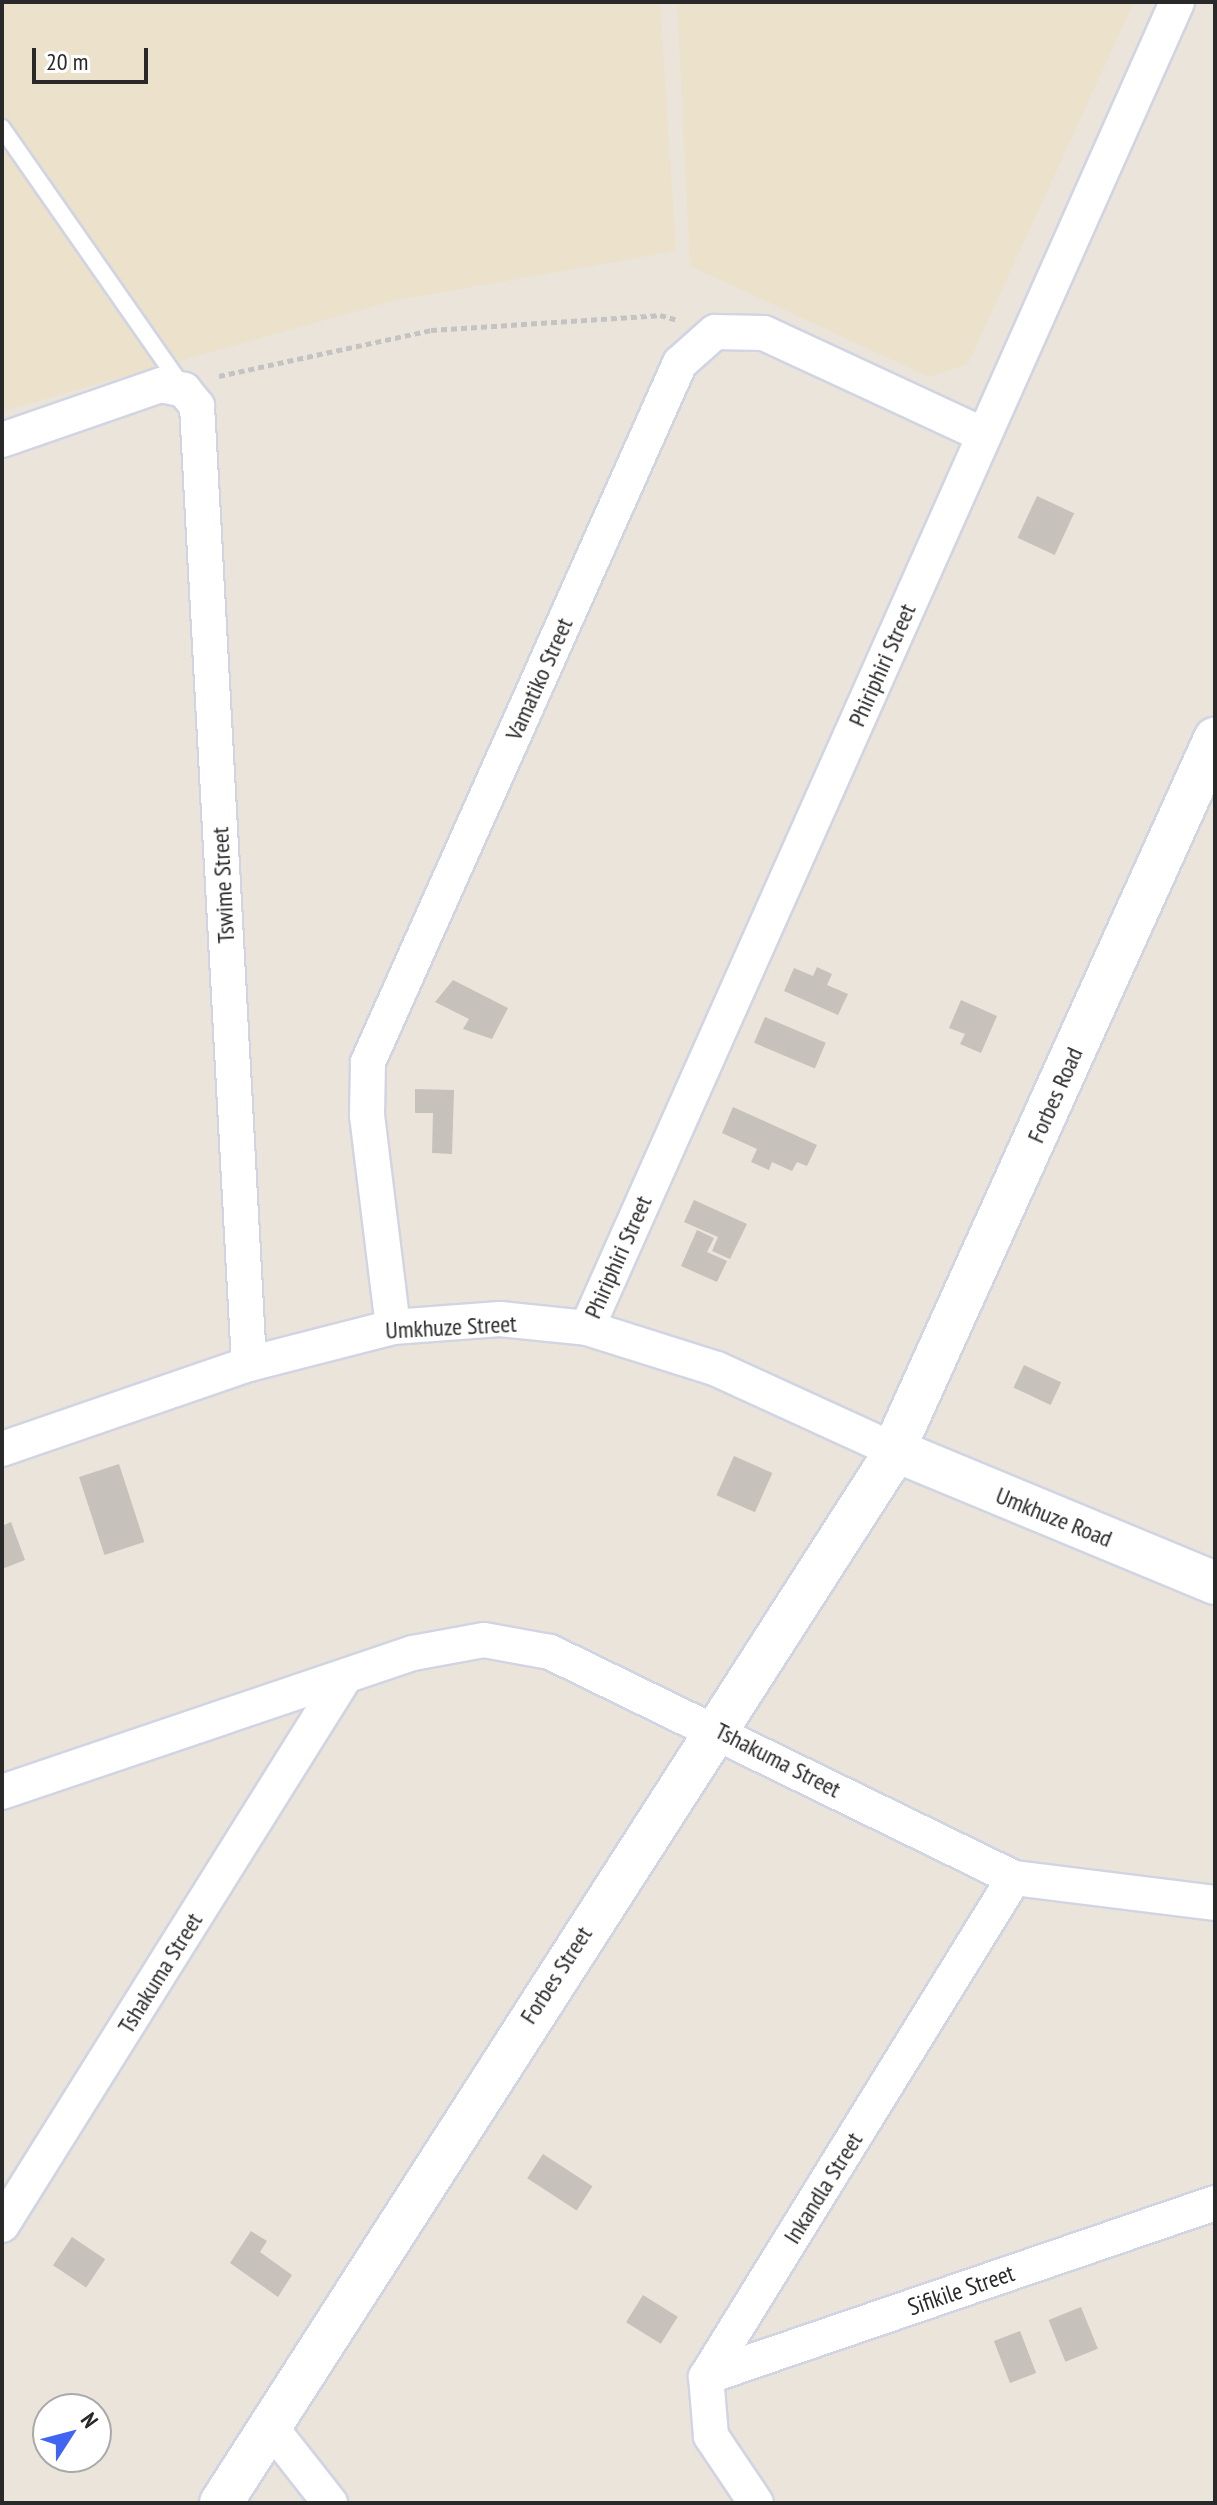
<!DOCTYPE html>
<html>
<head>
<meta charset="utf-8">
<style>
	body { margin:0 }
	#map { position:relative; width:1217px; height:2505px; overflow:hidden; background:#ebe4db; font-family:"PT Sans Narrow",sans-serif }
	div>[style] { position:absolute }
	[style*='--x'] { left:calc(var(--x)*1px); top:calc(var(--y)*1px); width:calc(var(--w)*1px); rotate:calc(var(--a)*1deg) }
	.education>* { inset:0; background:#ece1cb }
	.building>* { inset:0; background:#c6c1bb; transform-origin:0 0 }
	.path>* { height:5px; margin-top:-2.5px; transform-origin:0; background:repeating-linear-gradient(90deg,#c3c3c3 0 6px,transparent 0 10px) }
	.roads { filter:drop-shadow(2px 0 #d1d4e2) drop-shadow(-2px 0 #d1d4e2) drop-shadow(0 2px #d1d4e2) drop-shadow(0 -2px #d1d4e2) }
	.service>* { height:16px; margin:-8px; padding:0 8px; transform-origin:8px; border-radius:8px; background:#fff }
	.minor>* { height:34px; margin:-17px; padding:0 17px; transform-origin:17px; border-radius:17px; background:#fff }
	.tertiary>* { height:42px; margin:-21px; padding:0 21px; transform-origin:21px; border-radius:21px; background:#fff }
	span { translate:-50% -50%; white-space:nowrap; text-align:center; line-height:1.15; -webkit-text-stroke:6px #fff; paint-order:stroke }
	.street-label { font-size:24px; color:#292929 }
	.frame { position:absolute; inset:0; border:4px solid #292929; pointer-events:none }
	.north { position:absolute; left:32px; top:2393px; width:80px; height:80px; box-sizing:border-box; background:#fff; border:2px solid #a9a9a9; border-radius:50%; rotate:54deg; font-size:22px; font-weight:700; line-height:32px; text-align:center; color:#292929 }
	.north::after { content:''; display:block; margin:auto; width:28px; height:36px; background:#4165f3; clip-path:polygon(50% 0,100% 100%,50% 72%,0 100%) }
	.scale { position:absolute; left:32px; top:48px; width:116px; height:36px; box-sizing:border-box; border:4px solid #292929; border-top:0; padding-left:10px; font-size:24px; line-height:28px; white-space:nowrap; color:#292929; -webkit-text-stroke:6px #fff; paint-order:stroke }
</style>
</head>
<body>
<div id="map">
	<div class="education">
		<div style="clip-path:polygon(2px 2px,660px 2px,676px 251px,393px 301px,2px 411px)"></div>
		<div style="clip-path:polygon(677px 2px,1134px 2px,968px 364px,929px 377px,690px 266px)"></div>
	</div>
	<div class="building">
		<div style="left:1037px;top:496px;width:41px;height:46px;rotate:25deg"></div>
		<div style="clip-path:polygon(817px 967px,832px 974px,827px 985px,848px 994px,838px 1015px,784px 991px,794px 968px,813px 976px)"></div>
		<div style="clip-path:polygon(453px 980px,508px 1008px,492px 1039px,463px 1029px,469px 1019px,435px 1002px)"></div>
		<div style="clip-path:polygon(961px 1000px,997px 1016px,981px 1053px,960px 1044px,965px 1034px,949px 1028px)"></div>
		<div style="left:765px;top:1017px;width:66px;height:28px;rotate:23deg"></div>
		<div style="clip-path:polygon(415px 1089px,454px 1090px,452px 1154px,432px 1153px,433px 1113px,415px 1113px)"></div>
		<div style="clip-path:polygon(733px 1107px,817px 1145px,807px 1166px,797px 1162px,792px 1171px,772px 1162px,769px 1170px,751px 1162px,757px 1149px,722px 1133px)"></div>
		<div style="clip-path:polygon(694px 1200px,747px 1224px,730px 1259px,712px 1251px,718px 1237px,684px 1222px)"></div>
		<div style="clip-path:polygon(697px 1230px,714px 1238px,707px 1252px,727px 1261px,717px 1282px,681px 1266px)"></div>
		<div style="left:1024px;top:1365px;width:41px;height:25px;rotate:25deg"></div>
		<div style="left:734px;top:1456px;width:42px;height:43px;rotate:24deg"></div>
		<div style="left:119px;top:1464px;width:82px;height:42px;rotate:72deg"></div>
		<div style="clip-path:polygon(11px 1522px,25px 1560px,2px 1569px,2px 1526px)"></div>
		<div style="left:543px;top:2154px;width:59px;height:29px;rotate:33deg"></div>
		<div style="clip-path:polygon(251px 2231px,267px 2241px,260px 2252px,292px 2275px,278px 2297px,230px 2263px)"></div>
		<div style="left:72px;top:2237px;width:40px;height:34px;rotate:34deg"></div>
		<div style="left:643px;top:2295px;width:41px;height:32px;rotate:32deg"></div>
		<div style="left:1081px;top:2307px;width:45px;height:35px;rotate:68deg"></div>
		<div style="left:1020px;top:2331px;width:45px;height:28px;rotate:69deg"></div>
	</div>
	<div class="path">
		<div style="--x:219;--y:376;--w:217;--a:-12.2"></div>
		<div style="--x:431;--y:330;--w:229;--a:-3.7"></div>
		<div style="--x:660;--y:315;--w:18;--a:16"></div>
	</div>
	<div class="roads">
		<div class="service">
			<div style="--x:2;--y:128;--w:313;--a:55.1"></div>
		</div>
		<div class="minor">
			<div style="--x:2;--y:440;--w:168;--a:-19.1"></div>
			<div style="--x:161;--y:385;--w:24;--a:12"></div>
			<div style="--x:184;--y:390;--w:21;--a:51"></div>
			<div style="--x:197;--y:406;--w:959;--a:86.89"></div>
			<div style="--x:393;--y:1327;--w:214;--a:-97"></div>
			<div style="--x:367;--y:1115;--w:53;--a:-88.9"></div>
			<div style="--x:368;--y:1062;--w:765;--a:-65.95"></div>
			<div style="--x:680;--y:363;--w:47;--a:-41.5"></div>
			<div style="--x:715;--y:332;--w:49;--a:1.2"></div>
			<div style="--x:764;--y:333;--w:242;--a:24.9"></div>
			<div style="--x:587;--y:1328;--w:1451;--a:-66.01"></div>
			<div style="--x:2;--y:1449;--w:261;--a:-19"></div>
			<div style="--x:249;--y:1364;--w:149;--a:-14.4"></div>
			<div style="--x:393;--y:1327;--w:107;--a:-4.3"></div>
			<div style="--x:500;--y:1319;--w:87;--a:5.9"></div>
			<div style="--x:587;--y:1328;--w:136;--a:17.5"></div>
			<div style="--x:717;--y:1369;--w:195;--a:24.6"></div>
			<div style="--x:2;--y:1792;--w:434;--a:-18.7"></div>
			<div style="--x:413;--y:1653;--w:72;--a:-10.4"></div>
			<div style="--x:484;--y:1640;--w:67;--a:10.3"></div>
			<div style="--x:550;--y:1652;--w:516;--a:25.97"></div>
			<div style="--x:1014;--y:1878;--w:203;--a:7.1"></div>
			<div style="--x:2;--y:2225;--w:643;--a:-57.97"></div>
			<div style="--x:706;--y:2377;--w:538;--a:-18.87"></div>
			<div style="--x:272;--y:2429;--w:94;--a:51.9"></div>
			<div style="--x:756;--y:2503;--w:81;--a:-123.9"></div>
			<div style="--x:711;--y:2436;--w:59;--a:-94.8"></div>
			<div style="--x:706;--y:2377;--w:586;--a:-58.32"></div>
		</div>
		<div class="tertiary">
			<div style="--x:894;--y:1450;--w:347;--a:22.5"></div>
			<div style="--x:221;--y:2503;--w:1233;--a:-57.32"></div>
			<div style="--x:887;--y:1465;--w:797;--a:-65.69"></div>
		</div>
	</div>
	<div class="street-label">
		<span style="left:882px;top:665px;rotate:-66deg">Phiriphiri Street</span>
		<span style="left:539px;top:679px;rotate:-66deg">Vamatiko Street</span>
		<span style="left:223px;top:885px;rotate:-93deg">Tswime Street</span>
		<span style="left:1055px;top:1095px;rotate:-66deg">Forbes Road</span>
		<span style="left:618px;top:1257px;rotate:-66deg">Phiriphiri Street</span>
		<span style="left:451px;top:1327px;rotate:-3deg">Umkhuze Street</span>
		<span style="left:1054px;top:1517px;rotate:22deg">Umkhuze Road</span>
		<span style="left:778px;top:1760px;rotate:27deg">Tshakuma Street</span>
		<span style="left:160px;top:1973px;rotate:-58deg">Tshakuma Street</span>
		<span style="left:556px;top:1975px;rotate:-57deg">Forbes Street</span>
		<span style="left:823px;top:2188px;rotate:-58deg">Inkandla Street</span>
		<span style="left:961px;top:2290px;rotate:-19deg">Sifikile Street</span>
	</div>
	<div class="frame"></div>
	<div class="north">N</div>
	<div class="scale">20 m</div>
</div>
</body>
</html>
